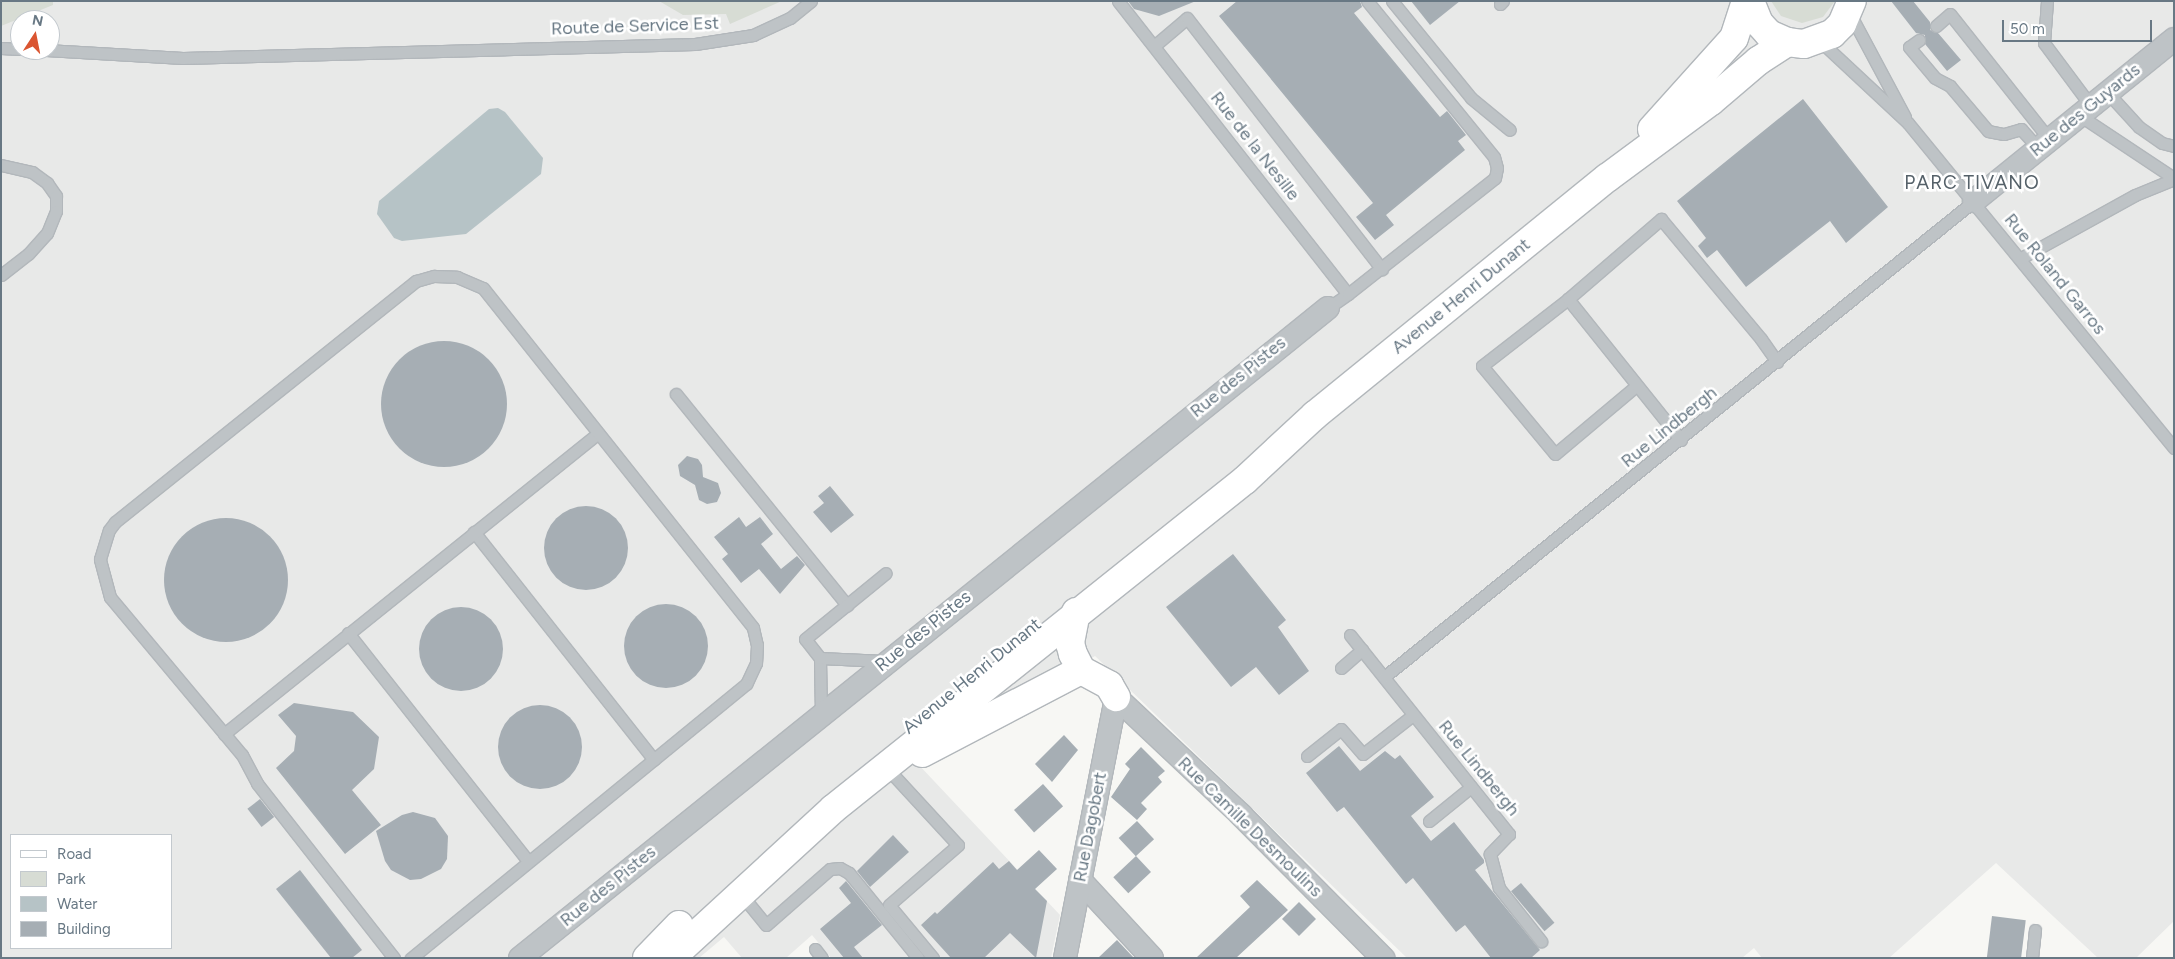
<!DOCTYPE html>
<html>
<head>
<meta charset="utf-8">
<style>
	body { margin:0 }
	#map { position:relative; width:2175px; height:959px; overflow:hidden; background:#f7f7f4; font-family:Figtree,sans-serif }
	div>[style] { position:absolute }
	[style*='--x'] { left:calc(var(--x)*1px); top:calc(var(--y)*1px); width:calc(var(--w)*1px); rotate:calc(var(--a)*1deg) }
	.built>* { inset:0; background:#e8e9e8 }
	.green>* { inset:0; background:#d7dcd4 }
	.water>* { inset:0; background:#b6c3c6 }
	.building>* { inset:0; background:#a6aeb4; transform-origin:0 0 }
	.round { border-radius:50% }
	.roads { filter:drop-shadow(1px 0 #b2b7bb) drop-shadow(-1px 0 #b2b7bb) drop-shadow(0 1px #b2b7bb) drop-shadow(0 -1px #b2b7bb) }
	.lane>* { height:11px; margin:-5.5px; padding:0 5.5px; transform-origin:5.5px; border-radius:5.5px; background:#bec3c6 }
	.street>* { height:22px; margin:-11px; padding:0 11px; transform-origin:11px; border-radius:11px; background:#bec3c6 }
	.primary>* { height:28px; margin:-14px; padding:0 14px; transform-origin:14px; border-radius:14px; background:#fff }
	span { translate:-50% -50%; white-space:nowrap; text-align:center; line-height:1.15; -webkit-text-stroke:5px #fff; paint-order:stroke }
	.street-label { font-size:18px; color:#687884 }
	.neighbourhood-label { font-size:19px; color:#556169; letter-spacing:1px }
	.frame { position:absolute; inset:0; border:2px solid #687884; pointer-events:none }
	.legend { position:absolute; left:10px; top:834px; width:162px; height:115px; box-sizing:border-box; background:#fff; border:1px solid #c3c9ce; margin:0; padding:6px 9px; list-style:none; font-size:15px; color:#687884 }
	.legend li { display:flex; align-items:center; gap:10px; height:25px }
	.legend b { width:25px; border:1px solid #c3c9ce }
	.north { position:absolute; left:10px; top:10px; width:50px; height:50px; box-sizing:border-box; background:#fff; border:1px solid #c3c9ce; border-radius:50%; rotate:11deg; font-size:14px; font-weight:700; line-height:20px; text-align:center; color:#687884 }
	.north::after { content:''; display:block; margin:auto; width:18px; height:22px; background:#da5531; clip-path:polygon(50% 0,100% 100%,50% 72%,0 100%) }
	.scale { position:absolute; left:2002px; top:20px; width:150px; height:22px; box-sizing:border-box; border:2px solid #687884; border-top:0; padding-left:6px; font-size:15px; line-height:18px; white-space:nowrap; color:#687884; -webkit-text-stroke:4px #fff; paint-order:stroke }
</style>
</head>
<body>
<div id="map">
	<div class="built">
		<div style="clip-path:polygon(evenodd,1px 1px,2174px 1px,2174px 921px,2136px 958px,2098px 958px,1996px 863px,1889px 958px,1762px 958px,1754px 948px,1742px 958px,1407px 958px,1095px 656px,918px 764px,1060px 915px,1051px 958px,831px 958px,812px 935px,786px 958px,742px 958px,724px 937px,699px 958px,1px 958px,1px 1px,20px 20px,50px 20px,50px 50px,20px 50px,20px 20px,1px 1px,11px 835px,171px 835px,171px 948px,11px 948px,11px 835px)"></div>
	</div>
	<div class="green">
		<div style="clip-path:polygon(1px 1px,53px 1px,53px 5px,1px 26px)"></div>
		<div style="clip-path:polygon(659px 1px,782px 1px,730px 24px,726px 14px,683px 15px)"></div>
		<div style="clip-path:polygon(1771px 1px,1835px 1px,1823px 17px,1802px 23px,1781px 16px)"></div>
	</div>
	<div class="water">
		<div style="clip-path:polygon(498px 108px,505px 112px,543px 158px,541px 174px,466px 234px,402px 241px,394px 238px,377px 214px,379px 201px,489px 109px)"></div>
	</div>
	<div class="building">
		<div style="clip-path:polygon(1128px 1px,1196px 1px,1159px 16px,1134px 9px)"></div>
		<div style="clip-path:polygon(1237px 1px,1360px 1px,1362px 7px,1354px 13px,1440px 117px,1447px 111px,1466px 135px,1458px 141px,1465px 150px,1386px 215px,1394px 225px,1375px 240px,1356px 217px,1373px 203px,1219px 16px)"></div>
		<div style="clip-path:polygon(1411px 1px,1460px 1px,1430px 25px)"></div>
		<div style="clip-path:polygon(1891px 1px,1913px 1px,1930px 22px,1930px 30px,1938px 33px,1961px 60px,1947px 71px,1925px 44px,1925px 35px,1916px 33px)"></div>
		<div style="clip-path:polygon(1803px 99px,1888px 207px,1846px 243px,1830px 221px,1746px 287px,1717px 250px,1707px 258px,1698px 246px,1706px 238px,1677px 201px)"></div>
		<div class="round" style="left:381px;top:341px;width:126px;height:126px"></div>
		<div style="clip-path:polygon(687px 456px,698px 459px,702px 465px,703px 477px,718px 483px,721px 493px,717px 502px,707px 504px,699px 500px,695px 485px,680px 476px,678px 465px)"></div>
		<div style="clip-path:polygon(830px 486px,854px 515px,831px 533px,813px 512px,824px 503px,818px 496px)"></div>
		<div class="round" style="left:544px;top:506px;width:84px;height:84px"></div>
		<div style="clip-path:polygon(739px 517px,746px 527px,760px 517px,773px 534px,761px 544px,781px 569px,797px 556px,805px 565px,780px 594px,759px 569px,741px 583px,722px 559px,728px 554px,714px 537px)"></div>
		<div class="round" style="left:164px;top:518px;width:124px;height:124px"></div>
		<div style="clip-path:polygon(1233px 554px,1286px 620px,1278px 627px,1309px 671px,1279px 695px,1256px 667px,1231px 687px,1166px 607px)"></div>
		<div class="round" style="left:624px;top:604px;width:84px;height:84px"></div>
		<div class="round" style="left:419px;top:607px;width:84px;height:84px"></div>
		<div style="clip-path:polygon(294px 703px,353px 712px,379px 737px,374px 769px,352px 790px,381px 825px,345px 854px,276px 768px,294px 751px,296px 736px,278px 715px)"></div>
		<div class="round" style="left:498px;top:705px;width:84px;height:84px"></div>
		<div style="clip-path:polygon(1064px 735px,1078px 750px,1052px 782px,1035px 764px)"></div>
		<div style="clip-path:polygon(1339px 746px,1360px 771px,1385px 751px,1395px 759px,1400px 755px,1434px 797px,1411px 816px,1431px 841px,1454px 822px,1484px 860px,1484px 863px,1475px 870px,1540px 950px,1531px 958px,1491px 958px,1465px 925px,1456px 932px,1413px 878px,1406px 884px,1344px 807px,1337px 812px,1306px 773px)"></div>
		<div style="clip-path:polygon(1141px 747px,1165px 771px,1158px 777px,1162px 782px,1141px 803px,1147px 809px,1137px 820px,1111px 797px,1130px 769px,1125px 764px)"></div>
		<div style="left:1043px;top:784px;width:30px;height:39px;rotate:48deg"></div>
		<div style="left:260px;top:799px;width:23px;height:16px;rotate:52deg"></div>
		<div style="clip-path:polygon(413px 812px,435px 818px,448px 836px,447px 859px,441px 869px,421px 879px,410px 880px,391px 870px,385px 861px,376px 831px,402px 815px)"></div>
		<div style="left:1137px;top:821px;width:25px;height:25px;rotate:47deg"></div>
		<div style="clip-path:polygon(893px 835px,909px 852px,870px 887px,857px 871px)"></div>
		<div style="clip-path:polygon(1039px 850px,1057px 869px,1035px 889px,1047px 901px,1036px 958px,1010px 933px,984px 958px,951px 958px,921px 925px,935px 912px,937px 914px,993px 862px,999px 869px,1009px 861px,1017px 870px)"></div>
		<div style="left:1136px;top:856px;width:22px;height:31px;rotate:47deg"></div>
		<div style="clip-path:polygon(300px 870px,362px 950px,352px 958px,331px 958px,276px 889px)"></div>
		<div style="clip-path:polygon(1257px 880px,1288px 910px,1236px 958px,1196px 958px,1250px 907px,1240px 896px)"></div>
		<div style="clip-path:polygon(846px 881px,882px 925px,854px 947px,863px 958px,844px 958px,820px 929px,851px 903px,839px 888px)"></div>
		<div style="left:1521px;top:883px;width:52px;height:13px;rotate:50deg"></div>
		<div style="left:1299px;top:902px;width:24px;height:24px;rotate:45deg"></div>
		<div style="left:1992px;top:916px;width:34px;height:42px;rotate:7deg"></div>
		<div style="clip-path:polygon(1117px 940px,1134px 958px,1098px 958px)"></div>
	</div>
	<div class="roads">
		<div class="lane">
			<div style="--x:1118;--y:1;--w:372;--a:51.9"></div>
			<div style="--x:1348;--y:294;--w:24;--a:145"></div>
			<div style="--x:1392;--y:1;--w:125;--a:50.8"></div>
			<div style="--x:1471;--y:98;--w:50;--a:39.4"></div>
			<div style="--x:2047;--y:1;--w:42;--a:94.1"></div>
			<div style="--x:2044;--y:43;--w:79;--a:53.3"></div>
			<div style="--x:1500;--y:4;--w:4;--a:-45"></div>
			<div style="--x:1849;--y:12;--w:119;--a:61.9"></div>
			<div style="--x:1936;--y:26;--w:18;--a:-41"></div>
			<div style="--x:1950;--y:14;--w:159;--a:51.6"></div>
			<div style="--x:1919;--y:40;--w:12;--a:145"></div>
			<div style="--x:1909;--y:47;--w:40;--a:50"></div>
			<div style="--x:1935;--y:78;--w:17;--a:28"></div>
			<div style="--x:1950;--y:86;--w:59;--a:49.8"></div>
			<div style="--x:1988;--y:131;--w:16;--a:11"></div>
			<div style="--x:2004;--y:134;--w:18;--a:-16"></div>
			<div style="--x:2021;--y:129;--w:25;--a:48"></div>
			<div style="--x:1820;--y:41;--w:120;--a:43"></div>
			<div style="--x:1908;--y:123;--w:420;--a:50.7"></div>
			<div style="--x:1154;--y:46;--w:43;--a:-40.3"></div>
			<div style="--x:1187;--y:18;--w:318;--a:52.2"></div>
			<div style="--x:1;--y:48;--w:19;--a:3"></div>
			<div style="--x:46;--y:50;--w:137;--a:3.3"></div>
			<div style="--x:183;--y:58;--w:512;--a:-1.57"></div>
			<div style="--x:695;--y:44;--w:59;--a:-8.8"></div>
			<div style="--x:753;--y:35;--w:41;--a:-24.7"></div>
			<div style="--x:790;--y:18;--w:27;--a:-39"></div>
			<div style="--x:2107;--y:92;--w:47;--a:47.6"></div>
			<div style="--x:2139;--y:127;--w:28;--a:35"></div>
			<div style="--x:2162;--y:143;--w:12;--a:14"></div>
			<div style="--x:2079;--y:115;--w:114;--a:33.6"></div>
			<div style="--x:1;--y:165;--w:32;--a:13"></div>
			<div style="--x:32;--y:172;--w:19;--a:36"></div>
			<div style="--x:47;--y:183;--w:16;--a:55"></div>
			<div style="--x:56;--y:196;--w:15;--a:90"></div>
			<div style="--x:56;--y:211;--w:24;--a:112"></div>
			<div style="--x:47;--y:233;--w:28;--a:132"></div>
			<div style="--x:28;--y:254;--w:34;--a:142"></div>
			<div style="--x:2021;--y:258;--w:130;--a:-28.9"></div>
			<div style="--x:2135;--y:195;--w:42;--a:-22.3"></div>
			<div style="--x:1348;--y:294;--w:187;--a:-38.3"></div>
			<div style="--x:1495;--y:178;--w:10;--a:-79"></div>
			<div style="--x:1497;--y:168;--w:11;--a:-105"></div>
			<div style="--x:1494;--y:157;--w:201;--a:-129.1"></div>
			<div style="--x:1568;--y:299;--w:109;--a:142.1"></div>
			<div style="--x:1482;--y:366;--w:114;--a:50.3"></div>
			<div style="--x:1555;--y:454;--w:106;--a:-40"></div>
			<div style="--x:676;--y:394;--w:272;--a:51"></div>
			<div style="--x:1681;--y:440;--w:181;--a:-128.7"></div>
			<div style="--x:1568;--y:299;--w:123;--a:-40.7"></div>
			<div style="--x:1661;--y:219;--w:156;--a:50.2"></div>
			<div style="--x:1761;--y:339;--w:28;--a:55"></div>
			<div style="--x:474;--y:532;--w:290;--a:51.7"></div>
			<div style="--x:348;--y:633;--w:290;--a:51.7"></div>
			<div style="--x:1350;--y:635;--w:255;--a:51.4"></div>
			<div style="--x:1509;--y:834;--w:28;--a:134"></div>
			<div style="--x:1490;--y:854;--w:35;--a:75"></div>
			<div style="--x:1499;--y:888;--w:68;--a:51.6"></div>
			<div style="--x:820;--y:658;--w:56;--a:89"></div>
			<div style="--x:885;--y:661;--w:65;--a:-177.4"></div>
			<div style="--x:820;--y:658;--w:24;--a:-128"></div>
			<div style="--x:805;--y:639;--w:104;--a:-39.2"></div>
			<div style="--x:1341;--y:668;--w:28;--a:-41"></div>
			<div style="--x:1384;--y:677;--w:758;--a:-38.9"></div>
			<div style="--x:224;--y:734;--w:480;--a:-38.8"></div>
			<div style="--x:1307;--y:756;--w:43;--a:-38.5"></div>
			<div style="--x:1341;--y:729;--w:33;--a:49"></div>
			<div style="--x:1363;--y:754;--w:63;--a:-38"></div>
			<div style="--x:886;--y:767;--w:106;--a:47.3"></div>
			<div style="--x:958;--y:845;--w:91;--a:139"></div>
			<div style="--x:889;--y:905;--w:69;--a:50.3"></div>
			<div style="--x:1429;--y:821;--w:54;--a:-39"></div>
			<div style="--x:740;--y:893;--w:41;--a:50.9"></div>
			<div style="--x:766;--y:925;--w:85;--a:-41.2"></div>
			<div style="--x:830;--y:869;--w:10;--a:-6"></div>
			<div style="--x:840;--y:868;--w:10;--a:29"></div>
			<div style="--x:849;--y:873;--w:109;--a:50.9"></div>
			<div style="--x:815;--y:949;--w:11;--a:52"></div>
			<div style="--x:394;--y:958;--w:222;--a:-128.1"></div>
			<div style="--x:257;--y:783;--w:32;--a:-118"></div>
			<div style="--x:242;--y:755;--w:206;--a:-129.9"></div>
			<div style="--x:110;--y:597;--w:39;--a:-105"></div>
			<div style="--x:100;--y:559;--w:30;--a:-73"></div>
			<div style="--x:109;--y:530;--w:10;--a:-53"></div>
			<div style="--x:115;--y:522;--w:386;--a:-38.7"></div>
			<div style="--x:416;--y:281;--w:19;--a:-16"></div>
			<div style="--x:434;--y:276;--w:23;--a:2"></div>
			<div style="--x:457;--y:277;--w:28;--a:23"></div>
			<div style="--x:483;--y:288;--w:434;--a:51.5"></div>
			<div style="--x:753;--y:628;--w:17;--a:77"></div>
			<div style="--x:757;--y:645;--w:18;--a:93"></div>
			<div style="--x:756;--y:663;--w:23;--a:115"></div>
			<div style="--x:746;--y:684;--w:433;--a:140.7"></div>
			<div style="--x:2032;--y:958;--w:28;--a:-84"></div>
		</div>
		<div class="street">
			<div style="--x:1974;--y:201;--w:257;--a:-39"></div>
			<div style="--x:1116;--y:697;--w:172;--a:43.3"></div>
			<div style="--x:1241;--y:815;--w:202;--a:45.2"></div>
			<div style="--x:1080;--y:880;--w:106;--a:47.3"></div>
			<div style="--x:520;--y:958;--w:1037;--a:-38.82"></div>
			<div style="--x:1065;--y:958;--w:266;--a:-78.9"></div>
		</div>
		<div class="primary">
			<div style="--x:1750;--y:1;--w:24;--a:68"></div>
			<div style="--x:1759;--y:23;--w:15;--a:48"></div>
			<div style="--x:1769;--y:34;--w:20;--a:24"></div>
			<div style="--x:1787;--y:42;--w:17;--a:7"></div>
			<div style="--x:1804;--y:44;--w:30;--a:-20"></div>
			<div style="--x:1832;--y:34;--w:14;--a:-45"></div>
			<div style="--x:1842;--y:24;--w:25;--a:-67"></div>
			<div style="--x:1652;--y:129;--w:122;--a:-48"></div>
			<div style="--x:1734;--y:38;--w:39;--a:-72"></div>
			<div style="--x:1076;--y:612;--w:32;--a:101"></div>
			<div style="--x:1070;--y:643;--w:11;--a:75"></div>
			<div style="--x:1073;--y:654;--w:18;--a:63"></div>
			<div style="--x:1081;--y:670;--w:32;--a:28"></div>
			<div style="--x:1109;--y:685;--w:14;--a:60"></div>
			<div style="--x:922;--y:753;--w:179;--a:-27.6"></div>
			<div style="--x:647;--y:958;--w:46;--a:-45.9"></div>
			<div style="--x:671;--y:958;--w:220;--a:-42.6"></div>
			<div style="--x:833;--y:809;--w:527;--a:-38.61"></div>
			<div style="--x:1245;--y:480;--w:96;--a:-42.9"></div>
			<div style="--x:1315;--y:415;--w:376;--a:-39.1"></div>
			<div style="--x:1607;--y:178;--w:129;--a:-36.5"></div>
			<div style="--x:1711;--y:101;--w:62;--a:-40.4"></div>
			<div style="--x:1758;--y:61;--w:35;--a:-33"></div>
		</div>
	</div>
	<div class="street-label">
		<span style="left:635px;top:26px;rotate:-2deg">Route de Service Est</span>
		<span style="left:2085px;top:110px;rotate:-39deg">Rue des Guyards</span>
		<span style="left:1255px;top:146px;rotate:52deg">Rue de la Nesille</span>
		<span style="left:2055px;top:274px;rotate:51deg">Rue Roland Garros</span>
		<span style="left:1461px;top:296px;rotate:-39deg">Avenue Henri Dunant</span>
		<span style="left:1238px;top:377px;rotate:-39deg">Rue des Pistes</span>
		<span style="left:1669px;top:427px;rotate:-39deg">Rue Lindbergh</span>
		<span style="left:923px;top:631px;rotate:-39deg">Rue des Pistes</span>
		<span style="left:972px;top:676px;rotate:-39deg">Avenue Henri Dunant</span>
		<span style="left:1479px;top:768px;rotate:51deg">Rue Lindbergh</span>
		<span style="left:1090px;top:827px;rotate:-79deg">Rue Dagobert</span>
		<span style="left:1250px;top:827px;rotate:44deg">Rue Camille Desmoulins</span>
		<span style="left:608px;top:886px;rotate:-39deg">Rue des Pistes</span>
	</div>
	<div class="neighbourhood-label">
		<span style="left:1972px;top:183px">PARC TIVANO</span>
	</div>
	<div class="frame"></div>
	<ul class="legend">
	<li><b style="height:6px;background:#fff"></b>Road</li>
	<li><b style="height:14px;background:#d7dcd4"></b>Park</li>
	<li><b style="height:14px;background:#b6c3c6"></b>Water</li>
	<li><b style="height:14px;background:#a6aeb4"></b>Building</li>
	</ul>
	<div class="north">N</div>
	<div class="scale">50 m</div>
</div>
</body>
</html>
